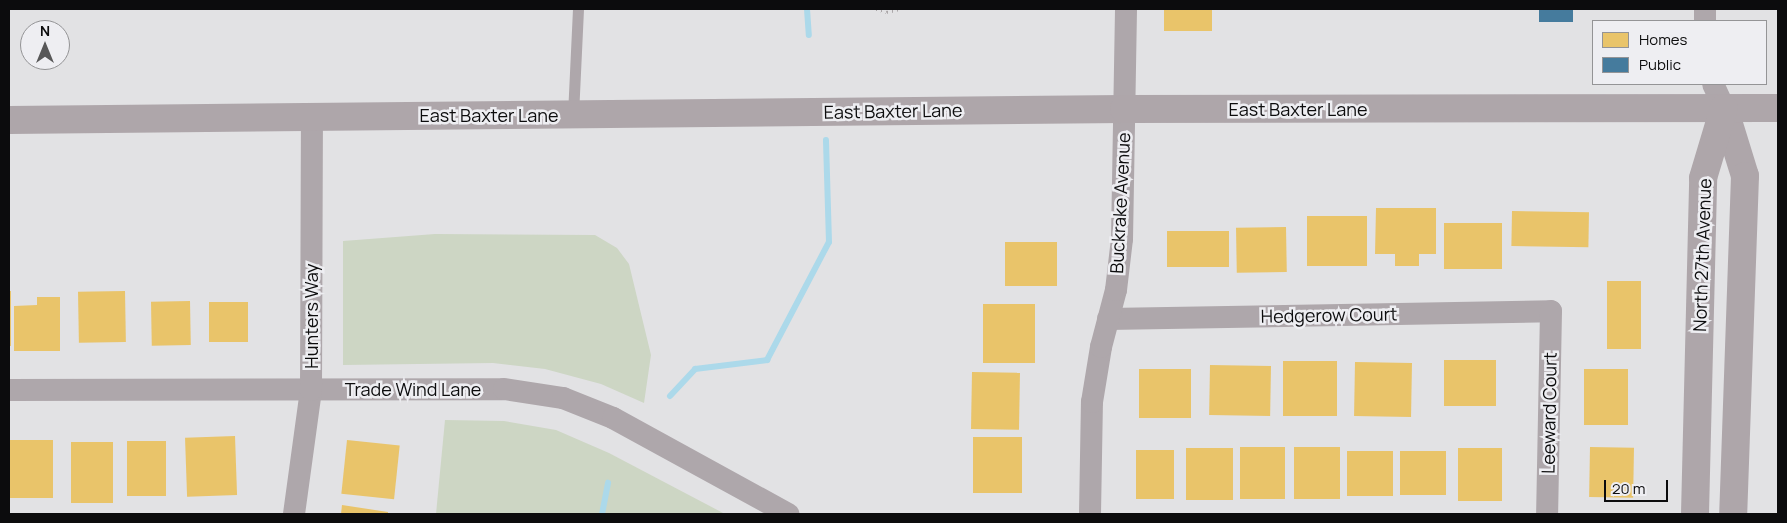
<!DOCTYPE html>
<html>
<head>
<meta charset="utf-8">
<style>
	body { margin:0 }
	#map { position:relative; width:1787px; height:523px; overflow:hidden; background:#e2e2e4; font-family:Manrope,sans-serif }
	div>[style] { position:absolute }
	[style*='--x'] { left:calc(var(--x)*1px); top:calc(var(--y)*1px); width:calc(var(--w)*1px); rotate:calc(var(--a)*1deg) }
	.green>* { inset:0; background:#cdd6c4 }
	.homes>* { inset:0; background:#e9c46a; transform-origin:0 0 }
	.public>* { inset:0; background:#457b9d; transform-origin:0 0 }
	.stream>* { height:6px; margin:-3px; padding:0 3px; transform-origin:3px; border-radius:3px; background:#acd9ea }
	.path>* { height:3px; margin-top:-1.5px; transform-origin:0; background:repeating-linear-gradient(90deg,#aaa6a8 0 1px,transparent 0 5px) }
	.lane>* { height:11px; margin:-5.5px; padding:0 5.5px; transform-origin:5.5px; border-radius:5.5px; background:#aea7ab }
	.street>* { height:22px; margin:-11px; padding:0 11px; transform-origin:11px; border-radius:11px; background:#aea7ab }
	.secondary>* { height:28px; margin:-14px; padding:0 14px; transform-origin:14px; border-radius:14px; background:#aea6aa }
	span { translate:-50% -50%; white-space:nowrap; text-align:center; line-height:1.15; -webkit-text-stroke:5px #eeeef2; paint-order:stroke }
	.street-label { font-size:18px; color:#0c0c0d }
	.frame { position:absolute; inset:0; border:10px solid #0c0c0d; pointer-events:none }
	.legend { position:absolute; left:1592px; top:20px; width:175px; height:65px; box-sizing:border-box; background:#eeeef2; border:1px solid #949496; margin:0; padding:6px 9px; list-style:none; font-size:15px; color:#0c0c0d }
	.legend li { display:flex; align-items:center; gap:10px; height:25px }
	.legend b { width:25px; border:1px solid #949496 }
	.north { position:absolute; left:20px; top:20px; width:50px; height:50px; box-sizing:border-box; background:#eeeef2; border:1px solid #949496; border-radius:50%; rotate:0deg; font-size:14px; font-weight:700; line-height:20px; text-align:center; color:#0c0c0d }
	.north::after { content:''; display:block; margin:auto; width:18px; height:22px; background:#575758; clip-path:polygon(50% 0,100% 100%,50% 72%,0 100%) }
	.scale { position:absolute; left:1604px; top:480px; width:64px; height:22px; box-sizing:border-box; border:2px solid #0c0c0d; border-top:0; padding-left:6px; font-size:15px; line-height:18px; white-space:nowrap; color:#0c0c0d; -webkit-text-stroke:4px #eeeef2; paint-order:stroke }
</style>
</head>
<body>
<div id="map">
	<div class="green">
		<div style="clip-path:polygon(435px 234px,595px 235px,617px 248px,629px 264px,651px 355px,644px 403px,601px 384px,545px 369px,493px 363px,343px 365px,343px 241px)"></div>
		<div style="clip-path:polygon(445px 420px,504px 421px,556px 430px,609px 453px,725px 514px,436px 514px)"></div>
	</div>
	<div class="homes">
		<div style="left:1164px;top:9px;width:48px;height:22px"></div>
		<div style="clip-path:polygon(1376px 208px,1436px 208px,1436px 254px,1419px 254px,1419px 266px,1395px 266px,1395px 254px,1375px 254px)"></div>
		<div style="left:1512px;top:211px;width:77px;height:35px;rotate:1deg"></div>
		<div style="left:1307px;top:216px;width:60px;height:50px"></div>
		<div style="left:1444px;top:223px;width:58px;height:46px"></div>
		<div style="left:1286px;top:227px;width:45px;height:50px;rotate:89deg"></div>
		<div style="left:1167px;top:231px;width:62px;height:36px"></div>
		<div style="left:1005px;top:242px;width:52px;height:44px"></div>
		<div style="left:1607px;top:281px;width:34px;height:68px"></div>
		<div style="left:9px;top:291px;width:2px;height:55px"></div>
		<div style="left:125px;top:291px;width:51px;height:47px;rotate:89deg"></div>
		<div style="clip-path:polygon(37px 297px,60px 297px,60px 351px,14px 351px,14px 306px,37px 305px)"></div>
		<div style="left:190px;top:301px;width:44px;height:39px;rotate:89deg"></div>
		<div style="left:209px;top:302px;width:39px;height:40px"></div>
		<div style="left:983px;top:304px;width:52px;height:59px"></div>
		<div style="left:1444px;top:360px;width:52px;height:46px"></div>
		<div style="left:1283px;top:361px;width:54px;height:55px"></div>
		<div style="left:1355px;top:362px;width:57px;height:54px;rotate:1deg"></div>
		<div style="left:1210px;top:365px;width:61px;height:50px;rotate:1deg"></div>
		<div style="left:1139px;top:369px;width:52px;height:49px"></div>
		<div style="left:1584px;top:369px;width:44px;height:56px"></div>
		<div style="left:972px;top:372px;width:48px;height:57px;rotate:1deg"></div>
		<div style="left:235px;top:436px;width:59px;height:50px;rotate:88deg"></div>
		<div style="left:973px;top:437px;width:49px;height:56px"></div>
		<div style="left:9px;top:440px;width:44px;height:58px"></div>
		<div style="left:347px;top:440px;width:53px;height:54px;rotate:6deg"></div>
		<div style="left:127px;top:441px;width:39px;height:55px"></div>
		<div style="left:71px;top:442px;width:42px;height:61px"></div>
		<div style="left:1240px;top:447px;width:45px;height:52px"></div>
		<div style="left:1294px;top:447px;width:46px;height:52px"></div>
		<div style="left:1590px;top:447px;width:44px;height:50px;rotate:1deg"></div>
		<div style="left:1186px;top:448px;width:47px;height:52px"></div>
		<div style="left:1458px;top:448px;width:44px;height:53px"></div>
		<div style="left:1136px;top:450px;width:38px;height:49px"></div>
		<div style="left:1347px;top:451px;width:46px;height:45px"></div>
		<div style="left:1400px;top:451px;width:46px;height:44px"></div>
		<div style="clip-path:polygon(342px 505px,388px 512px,388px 514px,341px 514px)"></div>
	</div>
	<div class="public">
		<div style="left:1539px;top:9px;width:34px;height:13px"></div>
	</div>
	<div class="stream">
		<div style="--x:807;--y:9;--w:26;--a:86"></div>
		<div style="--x:670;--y:396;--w:37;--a:-47"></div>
		<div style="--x:695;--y:369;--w:73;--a:-7.1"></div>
		<div style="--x:767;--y:360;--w:133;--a:-62.3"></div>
		<div style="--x:829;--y:242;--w:102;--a:-91.7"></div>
		<div style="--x:602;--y:514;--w:32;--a:-79"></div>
	</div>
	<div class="path">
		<div style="--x:876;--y:9;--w:11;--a:15"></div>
		<div style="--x:887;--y:12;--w:13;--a:-13"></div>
	</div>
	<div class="lane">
		<div style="--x:573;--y:115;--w:106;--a:-87.3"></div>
	</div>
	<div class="street">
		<div style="--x:1705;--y:21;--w:12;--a:-90"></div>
		<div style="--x:1713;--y:84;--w:26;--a:65"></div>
		<div style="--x:1108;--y:319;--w:443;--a:-1"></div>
		<div style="--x:1551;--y:311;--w:203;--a:91.1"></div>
		<div style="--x:9;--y:390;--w:495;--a:-0.1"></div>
		<div style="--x:504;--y:389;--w:60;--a:8.7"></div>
		<div style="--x:563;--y:398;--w:54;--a:21.8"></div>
		<div style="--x:613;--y:418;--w:200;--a:28.7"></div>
		<div style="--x:294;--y:514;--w:125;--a:-82.2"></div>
		<div style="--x:311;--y:390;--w:274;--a:-89.8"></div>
		<div style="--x:1090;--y:514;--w:112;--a:-89"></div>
		<div style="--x:1092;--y:402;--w:56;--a:-80.7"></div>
		<div style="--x:1101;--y:347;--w:59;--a:-75.3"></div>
		<div style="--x:1116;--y:290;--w:51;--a:-83.3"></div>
		<div style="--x:1122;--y:239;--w:230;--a:-89"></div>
	</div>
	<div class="secondary">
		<div style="--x:1724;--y:108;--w:71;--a:72.8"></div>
		<div style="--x:1745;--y:176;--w:338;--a:92"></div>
		<div style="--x:9;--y:120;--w:1115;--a:-0.57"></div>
		<div style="--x:1124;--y:109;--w:654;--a:-0.09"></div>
		<div style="--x:1695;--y:514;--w:336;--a:-88.6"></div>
		<div style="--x:1703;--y:178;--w:73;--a:-73.3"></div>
	</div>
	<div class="street-label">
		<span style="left:1298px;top:109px">East Baxter Lane</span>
		<span style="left:893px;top:111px;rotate:-1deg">East Baxter Lane</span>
		<span style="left:489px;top:115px">East Baxter Lane</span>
		<span style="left:1120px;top:203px;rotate:-87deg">Buckrake Avenue</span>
		<span style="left:1702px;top:255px;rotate:-88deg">North 27th Avenue</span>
		<span style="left:1329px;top:315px;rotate:-1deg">Hedgerow Court</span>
		<span style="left:311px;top:316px;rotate:-90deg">Hunters Way</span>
		<span style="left:413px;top:389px">Trade Wind Lane</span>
		<span style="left:1549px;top:413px;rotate:-89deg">Leeward Court</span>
	</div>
	<div class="frame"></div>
	<ul class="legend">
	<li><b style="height:14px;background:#e9c46a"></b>Homes</li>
	<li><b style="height:14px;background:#457b9d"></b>Public</li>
	</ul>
	<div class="north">N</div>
	<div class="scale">20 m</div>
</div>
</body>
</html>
